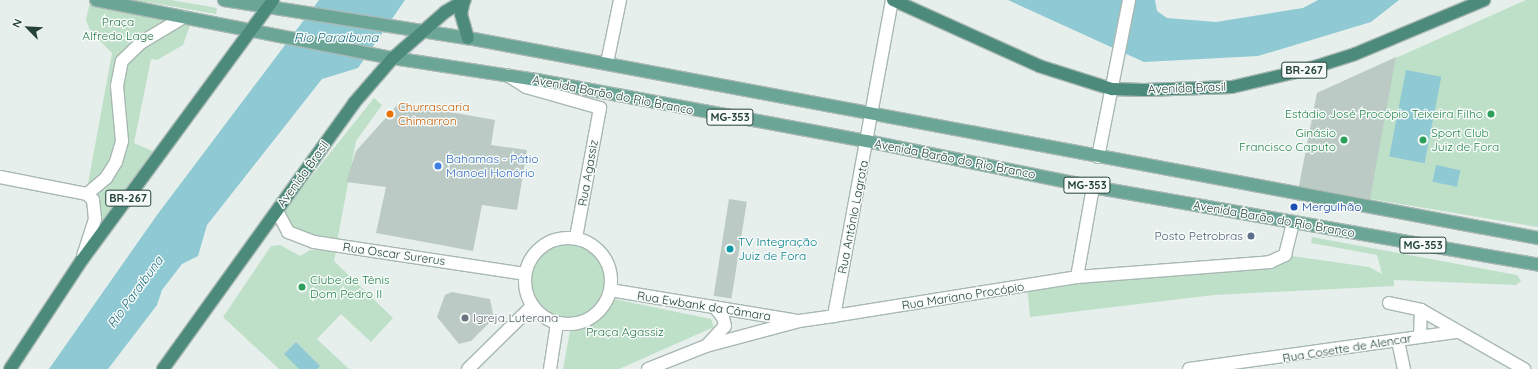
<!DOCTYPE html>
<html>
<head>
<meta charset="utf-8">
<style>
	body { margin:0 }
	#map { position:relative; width:1538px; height:369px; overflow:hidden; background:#e6efeb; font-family:Quicksand,sans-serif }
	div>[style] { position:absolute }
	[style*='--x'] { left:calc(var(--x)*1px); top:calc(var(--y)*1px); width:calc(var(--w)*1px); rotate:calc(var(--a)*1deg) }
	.green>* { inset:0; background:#bfe0c8 }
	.water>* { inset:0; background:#8ec9d4; transform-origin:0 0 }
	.building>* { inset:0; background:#bbcac4; transform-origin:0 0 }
	.roads { filter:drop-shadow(1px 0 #a8b8b2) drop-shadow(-1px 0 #a8b8b2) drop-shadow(0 1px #a8b8b2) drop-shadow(0 -1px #a8b8b2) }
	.minor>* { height:12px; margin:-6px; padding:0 6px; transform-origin:6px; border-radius:6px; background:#fff }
	.tertiary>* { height:12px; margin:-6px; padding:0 6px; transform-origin:6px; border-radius:6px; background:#fff }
	.tertiary>.ring { margin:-6px; padding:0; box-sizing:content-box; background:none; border:12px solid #fff; border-radius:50% }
	.primary>* { height:12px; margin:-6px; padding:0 6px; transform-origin:6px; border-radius:6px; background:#6aa596 }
	.trunk>* { height:12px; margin:-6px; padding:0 6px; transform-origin:6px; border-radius:6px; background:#4c8a7c }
	.dots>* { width:11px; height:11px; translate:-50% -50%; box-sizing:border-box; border:2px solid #f7fbf9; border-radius:50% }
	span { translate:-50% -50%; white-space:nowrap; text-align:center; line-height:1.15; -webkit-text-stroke:3px #f7fbf9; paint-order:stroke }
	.shield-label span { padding:1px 3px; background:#f7fbf9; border:1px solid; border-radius:3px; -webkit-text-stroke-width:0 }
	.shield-label { font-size:11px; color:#24423a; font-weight:700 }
	.park-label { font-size:12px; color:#2d7a4b }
	.street-label { font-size:12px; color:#24423a }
	.food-label { font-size:12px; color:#c56008 }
	.left { translate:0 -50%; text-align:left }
	.leisure-label { font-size:12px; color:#27864d }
	.right { translate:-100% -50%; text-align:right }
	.shop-label { font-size:12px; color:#366cbe }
	.transit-label { font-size:12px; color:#164399 }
	.service-label { font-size:12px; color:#4e5e75 }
	.culture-label { font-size:12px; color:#0d838f }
	.worship-label { font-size:12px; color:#5b616d }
	.water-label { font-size:13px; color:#1c6f80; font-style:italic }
	.north { position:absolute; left:8px; top:8px; width:40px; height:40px; -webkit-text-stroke:3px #f7fbf9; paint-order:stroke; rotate:294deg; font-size:11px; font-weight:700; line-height:16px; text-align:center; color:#24423a }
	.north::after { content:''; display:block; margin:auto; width:14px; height:18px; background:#24423a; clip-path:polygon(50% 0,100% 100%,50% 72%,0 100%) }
</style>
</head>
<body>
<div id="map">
	<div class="green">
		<div style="clip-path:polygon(134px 0,171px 0,217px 8px,216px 14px,147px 2px,137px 4px)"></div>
		<div style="clip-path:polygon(1526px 0,1538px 0,1538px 227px,1299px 187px,1317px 93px)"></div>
		<div style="clip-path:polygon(90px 2px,180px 17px,121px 61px,122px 124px,115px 161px,87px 189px,112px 53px,91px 32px,86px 20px)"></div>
		<div style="clip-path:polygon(192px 20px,183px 45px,157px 60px,151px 59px,134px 143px,155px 152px,86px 254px,96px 220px,89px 194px,118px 161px,120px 72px,143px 42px)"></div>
		<div style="clip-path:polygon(374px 98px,382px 105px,356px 141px,337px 242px,297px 234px,282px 213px)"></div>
		<div style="clip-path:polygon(561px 234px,578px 234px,593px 239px,609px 255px,615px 275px,614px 299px,711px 319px,714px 327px,619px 369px,563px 369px,571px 326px,584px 324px,596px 317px,604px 310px,609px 303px,595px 317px,571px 325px,543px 317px,532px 306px,524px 281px,529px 257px,546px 239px)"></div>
		<div style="clip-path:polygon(1312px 237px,1517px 275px,1521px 281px,1516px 285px,1394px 280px,1394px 286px,1214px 295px,1030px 317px,1027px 286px,1285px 255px,1369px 267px,1382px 274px,1377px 255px,1311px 243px)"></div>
		<div style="clip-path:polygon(280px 245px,300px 256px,310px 250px,336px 251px,334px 261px,393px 318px,371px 342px,341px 314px,317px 339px,349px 369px,279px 369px,223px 317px,271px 246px)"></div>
	</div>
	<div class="water">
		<div style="clip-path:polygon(319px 0,405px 0,358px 68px,322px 79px,207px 225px,198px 256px,182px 264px,162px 290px,157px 305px,108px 369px,49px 369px,157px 215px)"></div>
		<div style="clip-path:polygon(1008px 0,1155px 0,1157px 11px,1167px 18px,1216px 22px,1303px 8px,1318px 0,1399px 0,1371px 22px,1258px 56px,1144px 62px)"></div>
		<div style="left:1406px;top:70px;width:36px;height:88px;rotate:11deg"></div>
		<div style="left:1436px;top:165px;width:25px;height:17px;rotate:12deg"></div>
		<div style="clip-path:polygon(296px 342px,320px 366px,317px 369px,299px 369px,284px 354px)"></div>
	</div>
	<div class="building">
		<div style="clip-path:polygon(1396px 57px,1370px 199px,1299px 186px,1317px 93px)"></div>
		<div style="clip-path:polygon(399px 103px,495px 120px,491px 145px,527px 150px,517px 210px,482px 205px,473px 251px,376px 233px,386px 187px,346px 182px,356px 151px)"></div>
		<div style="left:729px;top:199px;width:18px;height:98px;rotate:9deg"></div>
		<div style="clip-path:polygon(452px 292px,490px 299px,494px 318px,471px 341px,459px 344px,437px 317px,445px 295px)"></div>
	</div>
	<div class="roads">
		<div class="minor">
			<div style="--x:607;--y:63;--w:64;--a:-78.3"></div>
			<div style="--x:0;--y:177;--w:89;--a:11.1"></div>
			<div style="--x:87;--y:194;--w:25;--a:-40"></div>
			<div style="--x:106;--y:178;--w:19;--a:-58"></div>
			<div style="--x:116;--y:162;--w:22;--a:-74"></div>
			<div style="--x:122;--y:141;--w:55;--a:-95.2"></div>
			<div style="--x:117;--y:86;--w:25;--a:-79"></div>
			<div style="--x:122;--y:61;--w:28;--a:-44"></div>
			<div style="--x:142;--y:42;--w:49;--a:-30.8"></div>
			<div style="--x:83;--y:256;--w:39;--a:-72"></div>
			<div style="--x:95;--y:219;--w:19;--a:-96"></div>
			<div style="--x:93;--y:200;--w:8;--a:-135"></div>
			<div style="--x:1077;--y:277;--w:91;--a:-79.9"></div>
			<div style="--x:1389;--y:303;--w:33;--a:12"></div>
			<div style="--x:1421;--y:310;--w:119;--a:29.8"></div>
			<div style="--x:834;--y:316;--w:246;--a:-9.1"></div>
			<div style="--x:1077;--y:277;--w:194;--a:-4.4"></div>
			<div style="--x:1270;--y:262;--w:17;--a:-25"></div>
			<div style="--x:1285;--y:255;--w:33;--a:-76"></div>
			<div style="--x:1420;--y:336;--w:26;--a:-88"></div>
			<div style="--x:1398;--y:341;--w:29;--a:78"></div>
			<div style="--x:468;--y:369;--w:90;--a:-44.5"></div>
			<div style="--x:1189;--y:369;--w:271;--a:-7.9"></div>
		</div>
		<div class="tertiary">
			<div style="--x:507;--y:75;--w:22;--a:32"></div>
			<div style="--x:526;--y:87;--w:77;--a:15.8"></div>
			<div style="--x:600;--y:108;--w:132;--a:100.5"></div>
			<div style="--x:1098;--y:157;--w:160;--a:-78.8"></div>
			<div style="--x:277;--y:211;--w:24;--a:62"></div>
			<div style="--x:288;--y:232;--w:28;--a:21"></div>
			<div style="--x:314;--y:242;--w:213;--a:8.6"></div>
			<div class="ring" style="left:525px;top:238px;width:74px;height:74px"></div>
			<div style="--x:610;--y:290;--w:186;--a:9.3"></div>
			<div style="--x:709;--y:343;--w:23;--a:-47"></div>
			<div style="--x:725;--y:326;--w:9;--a:-103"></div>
			<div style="--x:723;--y:317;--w:9;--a:-131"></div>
			<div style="--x:550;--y:369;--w:47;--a:-81.3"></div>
			<div style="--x:648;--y:369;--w:62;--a:-21.6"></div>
			<div style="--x:706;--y:346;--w:96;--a:-15"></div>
			<div style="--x:799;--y:321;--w:35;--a:-8"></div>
			<div style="--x:834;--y:316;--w:321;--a:-79.6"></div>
		</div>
		<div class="primary">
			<div style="--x:96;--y:0;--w:303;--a:11.1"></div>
			<div style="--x:393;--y:58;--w:146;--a:8.7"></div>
			<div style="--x:537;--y:80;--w:336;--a:10.5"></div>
			<div style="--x:867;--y:141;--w:231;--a:11.5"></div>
			<div style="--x:1093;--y:187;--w:452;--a:9.9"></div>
			<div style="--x:224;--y:0;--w:247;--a:8.9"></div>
			<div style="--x:468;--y:38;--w:1089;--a:10.59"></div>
		</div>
		<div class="trunk">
			<div style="--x:464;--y:0;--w:14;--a:102"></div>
			<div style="--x:461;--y:14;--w:25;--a:74"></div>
			<div style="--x:893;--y:0;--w:160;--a:24.3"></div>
			<div style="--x:1039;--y:66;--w:77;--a:17.5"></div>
			<div style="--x:1112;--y:89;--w:32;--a:2"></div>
			<div style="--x:1144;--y:90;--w:88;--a:-2"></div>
			<div style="--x:1232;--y:87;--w:75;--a:-13.1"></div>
			<div style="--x:1305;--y:70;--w:52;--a:-17.7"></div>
			<div style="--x:1355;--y:54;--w:140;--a:-22.7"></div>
			<div style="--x:10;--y:369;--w:131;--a:-56.6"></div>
			<div style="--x:82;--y:260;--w:323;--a:-53.7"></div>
			<div style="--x:163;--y:369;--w:327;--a:-54.3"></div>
			<div style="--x:354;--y:103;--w:60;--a:-49.1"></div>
			<div style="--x:393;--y:58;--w:69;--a:-41.5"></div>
			<div style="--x:445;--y:12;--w:23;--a:-31"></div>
		</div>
	</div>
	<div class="dots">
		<div style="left:390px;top:114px;background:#e8710a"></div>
		<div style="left:1491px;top:114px;background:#2e9e5b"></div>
		<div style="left:1344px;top:140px;background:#2e9e5b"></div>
		<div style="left:1423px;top:140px;background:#2e9e5b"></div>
		<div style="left:438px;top:166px;background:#3f7fe0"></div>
		<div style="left:1294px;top:207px;background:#1a4fb4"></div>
		<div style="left:1251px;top:236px;background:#5c6f8a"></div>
		<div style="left:730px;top:249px;background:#0f9aa8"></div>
		<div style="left:302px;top:287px;background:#2e9e5b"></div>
		<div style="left:465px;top:318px;background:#6b7280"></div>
	</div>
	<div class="shield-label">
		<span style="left:1304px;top:70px">BR-267</span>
		<span style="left:730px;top:117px">MG-353</span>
		<span style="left:1087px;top:185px">MG-353</span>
		<span style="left:128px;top:198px">BR-267</span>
		<span style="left:1423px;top:245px">MG-353</span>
	</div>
	<div class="park-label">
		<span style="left:118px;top:29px">Praça<br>Alfredo Lage</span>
		<span style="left:625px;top:332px">Praça Agassiz</span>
	</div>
	<div class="street-label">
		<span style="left:1187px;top:88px;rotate:-2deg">Avenida Brasil</span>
		<span style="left:613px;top:95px;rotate:11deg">Avenida Barão do Rio Branco</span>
		<span style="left:955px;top:159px;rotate:11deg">Avenida Barão do Rio Branco</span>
		<span style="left:588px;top:173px;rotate:-80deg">Rua Agassiz</span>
		<span style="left:303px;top:174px;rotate:-54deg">Avenida Brasil</span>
		<span style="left:853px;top:217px;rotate:-79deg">Rua Antônio Lagrota</span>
		<span style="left:1274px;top:219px;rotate:10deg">Avenida Barão do Rio Branco</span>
		<span style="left:394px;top:254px;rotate:8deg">Rua Oscar Surerus</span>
		<span style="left:963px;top:296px;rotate:-9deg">Rua Mariano Procópio</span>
		<span style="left:704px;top:306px;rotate:9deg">Rua Ewbank da Câmara</span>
		<span style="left:1347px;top:348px;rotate:-9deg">Rua Cosette de Alencar</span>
	</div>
	<div class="food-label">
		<span class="left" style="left:398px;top:114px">Churrascaria<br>Chimarron</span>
	</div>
	<div class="leisure-label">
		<span class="right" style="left:1483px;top:114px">Estádio José Procópio Teixeira Filho</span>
		<span class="right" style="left:1336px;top:140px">Ginásio<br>Francisco Caputo</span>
		<span class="left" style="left:1431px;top:140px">Sport Club<br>Juiz de Fora</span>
		<span class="left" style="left:310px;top:287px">Clube de Tênis<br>Dom Pedro II</span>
	</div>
	<div class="shop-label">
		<span class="left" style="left:446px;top:166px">Bahamas - Pátio<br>Manoel Honório</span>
	</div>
	<div class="transit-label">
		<span class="left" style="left:1302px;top:207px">Mergulhão</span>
	</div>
	<div class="service-label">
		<span class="right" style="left:1243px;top:236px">Posto Petrobras</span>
	</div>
	<div class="culture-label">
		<span class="left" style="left:738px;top:249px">TV Integração<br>Juiz de Fora</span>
	</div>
	<div class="worship-label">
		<span class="left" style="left:473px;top:318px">Igreja Luterana</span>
	</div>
	<div class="water-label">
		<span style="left:336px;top:37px">Rio Paraibuna</span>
		<span style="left:135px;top:292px;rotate:-54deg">Rio Paraibuna</span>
	</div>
	<div class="north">N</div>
</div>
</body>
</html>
